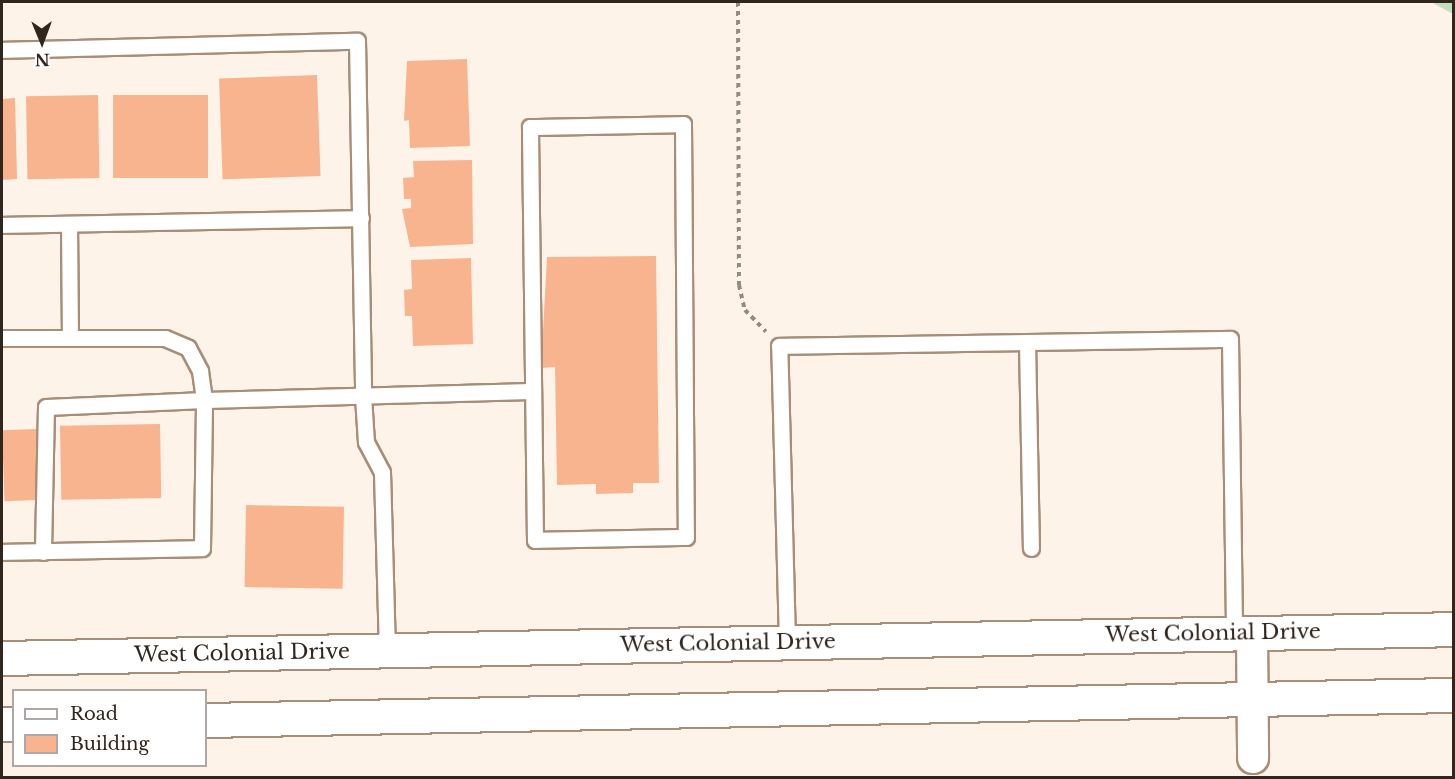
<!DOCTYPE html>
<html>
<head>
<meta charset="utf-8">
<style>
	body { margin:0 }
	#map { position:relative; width:1455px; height:779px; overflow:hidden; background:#fef3e9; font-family:"Libre Baskerville",serif }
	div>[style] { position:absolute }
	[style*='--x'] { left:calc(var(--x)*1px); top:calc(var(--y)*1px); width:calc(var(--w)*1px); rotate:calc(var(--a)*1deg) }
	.green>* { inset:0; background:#bfe0b9 }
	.building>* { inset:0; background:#f8b48e; transform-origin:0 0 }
	.path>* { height:4px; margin-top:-2px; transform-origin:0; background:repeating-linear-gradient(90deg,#958a81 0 4.5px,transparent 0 9px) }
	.roads { filter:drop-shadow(2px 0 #a88e79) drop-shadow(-2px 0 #a88e79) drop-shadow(0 2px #a88e79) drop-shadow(0 -2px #a88e79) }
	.service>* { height:15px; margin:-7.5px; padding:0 7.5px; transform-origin:7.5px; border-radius:7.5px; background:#fff }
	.minor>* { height:30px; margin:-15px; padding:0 15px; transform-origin:15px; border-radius:15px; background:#fff }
	.trunk>* { height:33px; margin:-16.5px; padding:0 16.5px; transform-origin:16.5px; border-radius:16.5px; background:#fff }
	span { translate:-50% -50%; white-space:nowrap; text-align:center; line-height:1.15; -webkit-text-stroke:4.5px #fff; paint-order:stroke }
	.street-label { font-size:21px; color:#31261e }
	.frame { position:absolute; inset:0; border:3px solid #31261e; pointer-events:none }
	.legend { position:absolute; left:12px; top:689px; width:195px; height:78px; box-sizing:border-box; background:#fff; border:2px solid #ada8a5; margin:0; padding:8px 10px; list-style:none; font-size:18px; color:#31261e }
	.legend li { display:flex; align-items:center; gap:12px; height:30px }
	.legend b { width:30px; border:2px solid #ada8a5 }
	.north { position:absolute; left:12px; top:12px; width:60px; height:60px; -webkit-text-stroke:4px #fff; paint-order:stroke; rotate:179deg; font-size:16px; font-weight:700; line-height:24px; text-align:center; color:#31261e }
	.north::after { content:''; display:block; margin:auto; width:21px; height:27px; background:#31261e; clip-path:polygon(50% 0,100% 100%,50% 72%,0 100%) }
</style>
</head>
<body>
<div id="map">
	<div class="green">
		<div style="clip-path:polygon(1431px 2px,1453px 2px,1453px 14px)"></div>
	</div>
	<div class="building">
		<div style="clip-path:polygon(467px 59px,470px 146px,410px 148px,409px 120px,404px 121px,407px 61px)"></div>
		<div style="left:317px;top:75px;width:101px;height:98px;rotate:88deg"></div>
		<div style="left:98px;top:95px;width:83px;height:72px;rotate:89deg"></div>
		<div style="left:208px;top:95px;width:83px;height:95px;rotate:90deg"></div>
		<div style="clip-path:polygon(15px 98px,17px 179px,2px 180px,2px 99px)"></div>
		<div style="clip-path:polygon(472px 160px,473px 244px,410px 247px,402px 209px,411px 208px,411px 199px,404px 199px,403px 178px,414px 177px,413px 161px)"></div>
		<div style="clip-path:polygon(656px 256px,659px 483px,633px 483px,633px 493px,596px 494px,596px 484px,557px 485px,555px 367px,541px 368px,547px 257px)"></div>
		<div style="clip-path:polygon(471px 258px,473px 344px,413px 346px,412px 316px,405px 316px,404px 290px,412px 289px,411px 260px)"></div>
		<div style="left:160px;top:424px;width:74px;height:100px;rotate:89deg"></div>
		<div style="left:36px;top:429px;width:71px;height:34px;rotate:88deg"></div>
		<div style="left:246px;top:505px;width:98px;height:82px;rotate:1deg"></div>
	</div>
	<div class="path">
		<div style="--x:738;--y:2;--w:283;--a:89.8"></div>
		<div style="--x:739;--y:285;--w:26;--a:77"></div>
		<div style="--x:745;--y:310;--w:30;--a:46"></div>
	</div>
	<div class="roads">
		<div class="service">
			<div style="--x:2;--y:50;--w:355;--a:-1.5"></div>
			<div style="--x:357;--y:41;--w:355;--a:89"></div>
			<div style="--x:363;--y:396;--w:46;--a:86.3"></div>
			<div style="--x:366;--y:442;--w:34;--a:62"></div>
			<div style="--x:382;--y:472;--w:178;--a:88.4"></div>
			<div style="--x:683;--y:124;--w:413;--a:89.6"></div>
			<div style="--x:686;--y:537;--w:151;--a:178.9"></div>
			<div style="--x:535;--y:540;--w:413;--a:-90.7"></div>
			<div style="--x:530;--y:127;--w:153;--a:-1.1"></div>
			<div style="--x:69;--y:224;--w:112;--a:89.5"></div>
			<div style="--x:2;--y:225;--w:359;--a:-1.1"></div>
			<div style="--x:2;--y:338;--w:163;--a:0"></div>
			<div style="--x:165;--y:338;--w:25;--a:23"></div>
			<div style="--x:188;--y:348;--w:26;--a:62"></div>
			<div style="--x:200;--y:371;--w:29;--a:82"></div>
			<div style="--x:204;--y:400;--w:158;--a:177.5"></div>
			<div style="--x:46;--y:407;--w:145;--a:91.2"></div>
			<div style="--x:1027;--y:342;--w:206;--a:88.9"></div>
			<div style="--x:2;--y:552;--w:200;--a:-1.1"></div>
			<div style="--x:202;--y:548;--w:148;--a:-89.2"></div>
			<div style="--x:204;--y:400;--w:328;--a:-1.6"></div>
			<div style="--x:787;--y:642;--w:296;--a:-91.5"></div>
			<div style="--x:779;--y:346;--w:451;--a:-0.9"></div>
			<div style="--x:1230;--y:339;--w:294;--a:89.2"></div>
		</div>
		<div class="minor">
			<div style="--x:1252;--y:633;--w:125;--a:89.5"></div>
		</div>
		<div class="trunk">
			<div style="--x:2;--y:658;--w:1452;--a:-1.14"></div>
			<div style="--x:206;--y:720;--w:1248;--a:-1.15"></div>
			<div style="--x:2;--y:724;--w:12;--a:0"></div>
		</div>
	</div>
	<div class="street-label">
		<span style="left:1213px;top:633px;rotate:-1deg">West Colonial Drive</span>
		<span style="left:728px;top:643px;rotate:-1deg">West Colonial Drive</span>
		<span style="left:242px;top:653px;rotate:-1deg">West Colonial Drive</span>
	</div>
	<div class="frame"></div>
	<ul class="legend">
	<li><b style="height:8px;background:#fff"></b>Road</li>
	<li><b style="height:16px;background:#f8b48e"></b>Building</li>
	</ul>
	<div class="north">N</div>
</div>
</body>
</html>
